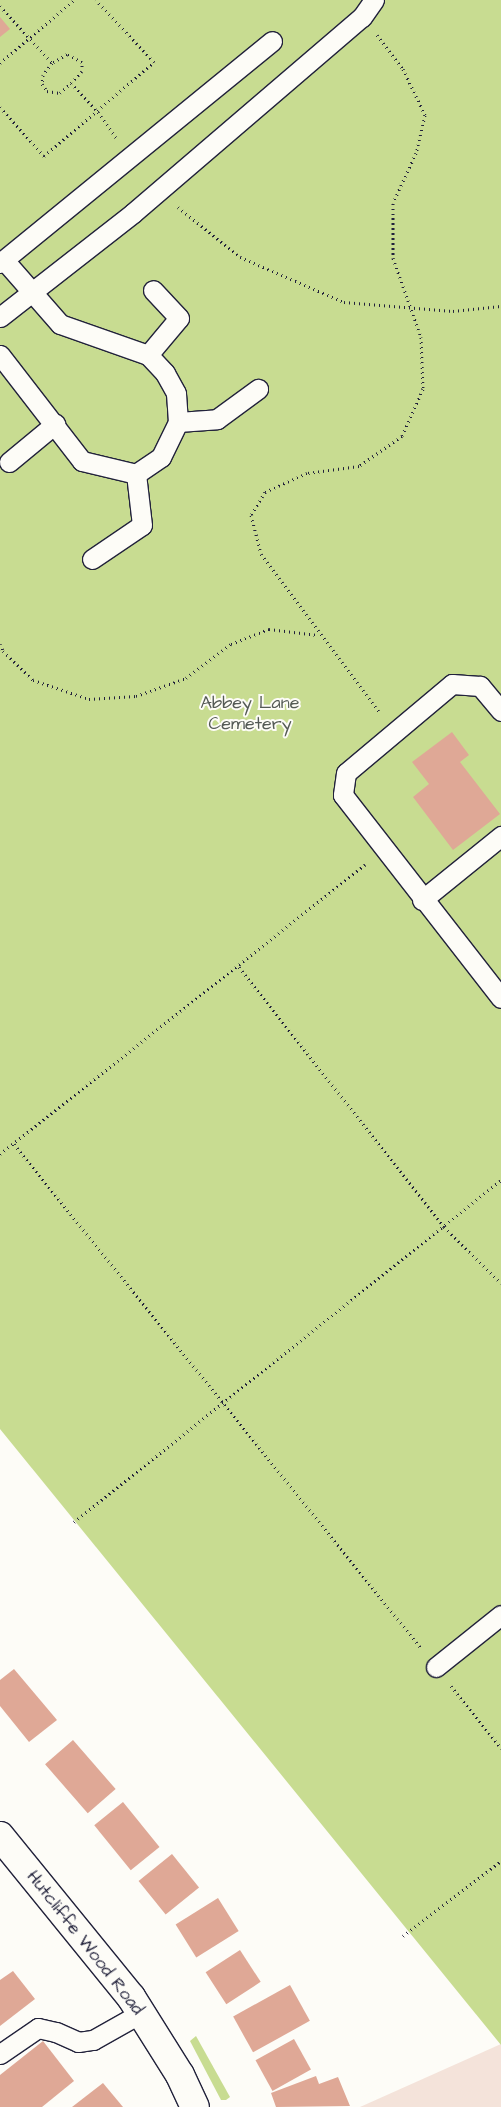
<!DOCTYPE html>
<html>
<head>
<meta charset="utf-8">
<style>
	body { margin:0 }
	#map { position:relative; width:501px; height:2107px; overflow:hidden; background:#fdfcf7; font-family:"Architects Daughter",sans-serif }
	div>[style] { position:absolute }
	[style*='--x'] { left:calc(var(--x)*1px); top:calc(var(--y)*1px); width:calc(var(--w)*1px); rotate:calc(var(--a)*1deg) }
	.built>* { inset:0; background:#f4e3da }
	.green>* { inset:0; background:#c8dc91 }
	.building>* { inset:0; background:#dfa896; transform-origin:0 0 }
	.path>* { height:3px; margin-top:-1.5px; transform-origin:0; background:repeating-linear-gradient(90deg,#22223b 0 1px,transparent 0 5px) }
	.roads { filter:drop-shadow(1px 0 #22223b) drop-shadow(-1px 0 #22223b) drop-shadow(0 1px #22223b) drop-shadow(0 -1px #22223b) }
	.service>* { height:19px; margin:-9.5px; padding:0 9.5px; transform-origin:9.5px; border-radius:9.5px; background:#fdfcf7 }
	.tertiary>* { height:28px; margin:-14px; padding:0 14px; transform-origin:14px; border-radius:14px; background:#fdfcf7 }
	span { translate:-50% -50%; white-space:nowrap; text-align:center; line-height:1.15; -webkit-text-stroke:4px #fdfcf7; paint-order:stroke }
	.park-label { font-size:18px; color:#545a55 }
	.street-label { font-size:18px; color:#22223b }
</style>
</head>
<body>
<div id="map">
	<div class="built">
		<div style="clip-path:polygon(501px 2044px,501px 2107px,360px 2107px)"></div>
	</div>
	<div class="green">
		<div style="clip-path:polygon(0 0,501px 0,501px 2045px,0 1429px)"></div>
		<div style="clip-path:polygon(196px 2036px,230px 2097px,226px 2100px,221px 2100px,190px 2041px)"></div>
	</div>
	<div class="building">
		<div style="clip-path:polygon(0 17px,10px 29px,0 37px)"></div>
		<div style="clip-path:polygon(452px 732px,469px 755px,460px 762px,500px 814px,453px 850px,413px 797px,429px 784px,412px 762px)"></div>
		<div style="clip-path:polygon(14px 1669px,57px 1720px,29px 1742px,0 1706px,0 1680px)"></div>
		<div style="left:73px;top:1740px;width:65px;height:37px;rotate:49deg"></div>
		<div style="left:123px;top:1802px;width:58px;height:37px;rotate:51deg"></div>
		<div style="left:172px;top:1854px;width:43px;height:43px;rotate:51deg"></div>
		<div style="left:218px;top:1898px;width:39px;height:50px;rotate:58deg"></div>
		<div style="left:240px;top:1950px;width:38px;height:41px;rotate:57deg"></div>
		<div style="clip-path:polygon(13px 1971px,35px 1999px,0 2026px,0 1980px)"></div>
		<div style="left:290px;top:1985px;width:41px;height:65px;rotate:61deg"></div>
		<div style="left:294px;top:2039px;width:35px;height:44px;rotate:61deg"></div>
		<div style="clip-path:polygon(43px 2041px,74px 2081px,42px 2107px,0 2107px,0 2075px)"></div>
		<div style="clip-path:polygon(316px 2076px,319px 2084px,338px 2077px,350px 2106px,276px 2107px,271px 2093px)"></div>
		<div style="clip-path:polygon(103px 2083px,123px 2107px,72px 2107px)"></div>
	</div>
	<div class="path">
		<div style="--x:0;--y:6;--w:77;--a:47.6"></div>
		<div style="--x:377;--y:35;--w:43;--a:52.6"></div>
		<div style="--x:403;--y:69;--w:51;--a:64.4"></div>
		<div style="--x:425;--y:115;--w:39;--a:103"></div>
		<div style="--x:416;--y:153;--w:55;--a:114.7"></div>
		<div style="--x:393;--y:203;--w:55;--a:90"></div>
		<div style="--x:393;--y:258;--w:84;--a:70.5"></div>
		<div style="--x:421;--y:337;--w:52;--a:87.8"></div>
		<div style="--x:423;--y:389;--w:51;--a:114.1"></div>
		<div style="--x:402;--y:436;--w:52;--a:145.1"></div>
		<div style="--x:359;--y:466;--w:52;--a:172.3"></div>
		<div style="--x:307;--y:473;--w:46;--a:155.7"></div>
		<div style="--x:265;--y:492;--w:27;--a:121"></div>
		<div style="--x:251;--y:515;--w:40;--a:75.6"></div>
		<div style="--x:261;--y:554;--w:197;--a:53.2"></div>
		<div style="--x:0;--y:63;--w:97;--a:-40.4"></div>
		<div style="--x:71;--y:83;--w:16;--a:-47"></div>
		<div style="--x:82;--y:71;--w:9;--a:-90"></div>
		<div style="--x:82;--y:62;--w:17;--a:-152"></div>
		<div style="--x:67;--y:54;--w:17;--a:149"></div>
		<div style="--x:52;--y:63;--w:15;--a:127"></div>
		<div style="--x:43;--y:75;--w:9;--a:96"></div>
		<div style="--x:42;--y:84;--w:9;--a:54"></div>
		<div style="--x:47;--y:91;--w:13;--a:9"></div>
		<div style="--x:60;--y:93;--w:15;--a:-42"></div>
		<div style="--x:71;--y:83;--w:40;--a:47"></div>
		<div style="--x:98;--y:112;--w:32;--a:55"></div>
		<div style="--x:0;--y:107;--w:66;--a:48.1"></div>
		<div style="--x:44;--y:156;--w:145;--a:-40.5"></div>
		<div style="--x:154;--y:62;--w:85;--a:-133.1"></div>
		<div style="--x:178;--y:207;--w:80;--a:38.9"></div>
		<div style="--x:240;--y:257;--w:113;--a:23.4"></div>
		<div style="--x:344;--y:302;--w:109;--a:4.7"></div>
		<div style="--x:453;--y:311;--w:48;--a:-5.9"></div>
		<div style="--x:0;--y:644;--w:8;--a:67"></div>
		<div style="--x:3;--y:651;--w:42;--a:44"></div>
		<div style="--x:33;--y:680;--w:59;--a:18.7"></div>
		<div style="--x:89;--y:699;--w:47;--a:-3.7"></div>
		<div style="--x:136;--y:696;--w:53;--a:-19.8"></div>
		<div style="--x:186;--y:678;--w:56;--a:-37.1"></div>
		<div style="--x:231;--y:644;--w:41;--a:-21.5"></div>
		<div style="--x:269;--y:629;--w:49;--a:7"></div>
		<div style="--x:239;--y:967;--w:331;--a:51.7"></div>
		<div style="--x:444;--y:1227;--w:80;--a:44.5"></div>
		<div style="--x:14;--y:1144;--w:648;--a:51.08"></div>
		<div style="--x:0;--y:1154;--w:466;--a:-38.4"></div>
		<div style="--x:74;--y:1522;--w:547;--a:-38.69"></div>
		<div style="--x:451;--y:1686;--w:80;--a:51.1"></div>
		<div style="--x:403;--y:1936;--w:123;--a:-37.4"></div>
	</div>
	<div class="roads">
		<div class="service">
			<div style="--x:0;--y:263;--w:351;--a:-39.2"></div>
			<div style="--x:0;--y:317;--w:169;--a:-38"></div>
			<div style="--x:133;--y:213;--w:301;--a:-40.6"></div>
			<div style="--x:362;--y:17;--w:21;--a:-55"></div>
			<div style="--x:0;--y:355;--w:134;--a:52.3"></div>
			<div style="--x:82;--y:461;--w:56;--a:13.5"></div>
			<div style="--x:136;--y:474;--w:30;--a:-34"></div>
			<div style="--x:161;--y:457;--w:39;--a:-64"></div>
			<div style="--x:178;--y:422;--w:29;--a:-94"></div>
			<div style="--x:176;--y:393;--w:23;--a:-119"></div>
			<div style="--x:165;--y:373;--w:25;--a:-133"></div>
			<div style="--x:148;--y:355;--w:93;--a:-160.6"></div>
			<div style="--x:60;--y:324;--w:85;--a:-131.2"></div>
			<div style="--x:148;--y:355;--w:48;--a:-50"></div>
			<div style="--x:179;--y:318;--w:38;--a:-133"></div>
			<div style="--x:178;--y:422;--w:39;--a:-4"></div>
			<div style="--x:217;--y:419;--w:51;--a:-36.2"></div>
			<div style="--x:9;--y:462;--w:60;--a:-39.6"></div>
			<div style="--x:92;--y:559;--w:60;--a:-34.2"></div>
			<div style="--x:142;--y:525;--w:51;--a:-96.7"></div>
			<div style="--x:501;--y:711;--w:33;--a:-130"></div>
			<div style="--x:480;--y:686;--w:28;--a:-176"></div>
			<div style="--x:452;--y:684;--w:138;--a:140"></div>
			<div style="--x:346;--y:773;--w:22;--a:98"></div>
			<div style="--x:343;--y:795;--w:257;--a:52.1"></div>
			<div style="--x:422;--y:900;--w:102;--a:-39"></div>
			<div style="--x:436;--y:1667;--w:83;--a:-38.7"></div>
			<div style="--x:0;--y:2054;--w:46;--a:-34.4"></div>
			<div style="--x:38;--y:2028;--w:18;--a:13"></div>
			<div style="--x:56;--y:2032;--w:24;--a:24"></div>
			<div style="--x:78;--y:2042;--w:15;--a:-8"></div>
			<div style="--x:93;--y:2040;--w:55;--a:-29.4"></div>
		</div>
		<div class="tertiary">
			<div style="--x:0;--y:1836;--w:208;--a:50.9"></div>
			<div style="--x:131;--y:1997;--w:92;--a:57.9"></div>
			<div style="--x:180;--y:2075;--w:35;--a:65"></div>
		</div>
	</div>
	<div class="park-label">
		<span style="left:250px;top:714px">Abbey Lane<br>Cemetery</span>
	</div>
	<div class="street-label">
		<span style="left:85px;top:1943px;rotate:52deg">Hutcliffe Wood Road</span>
	</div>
</div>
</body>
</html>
